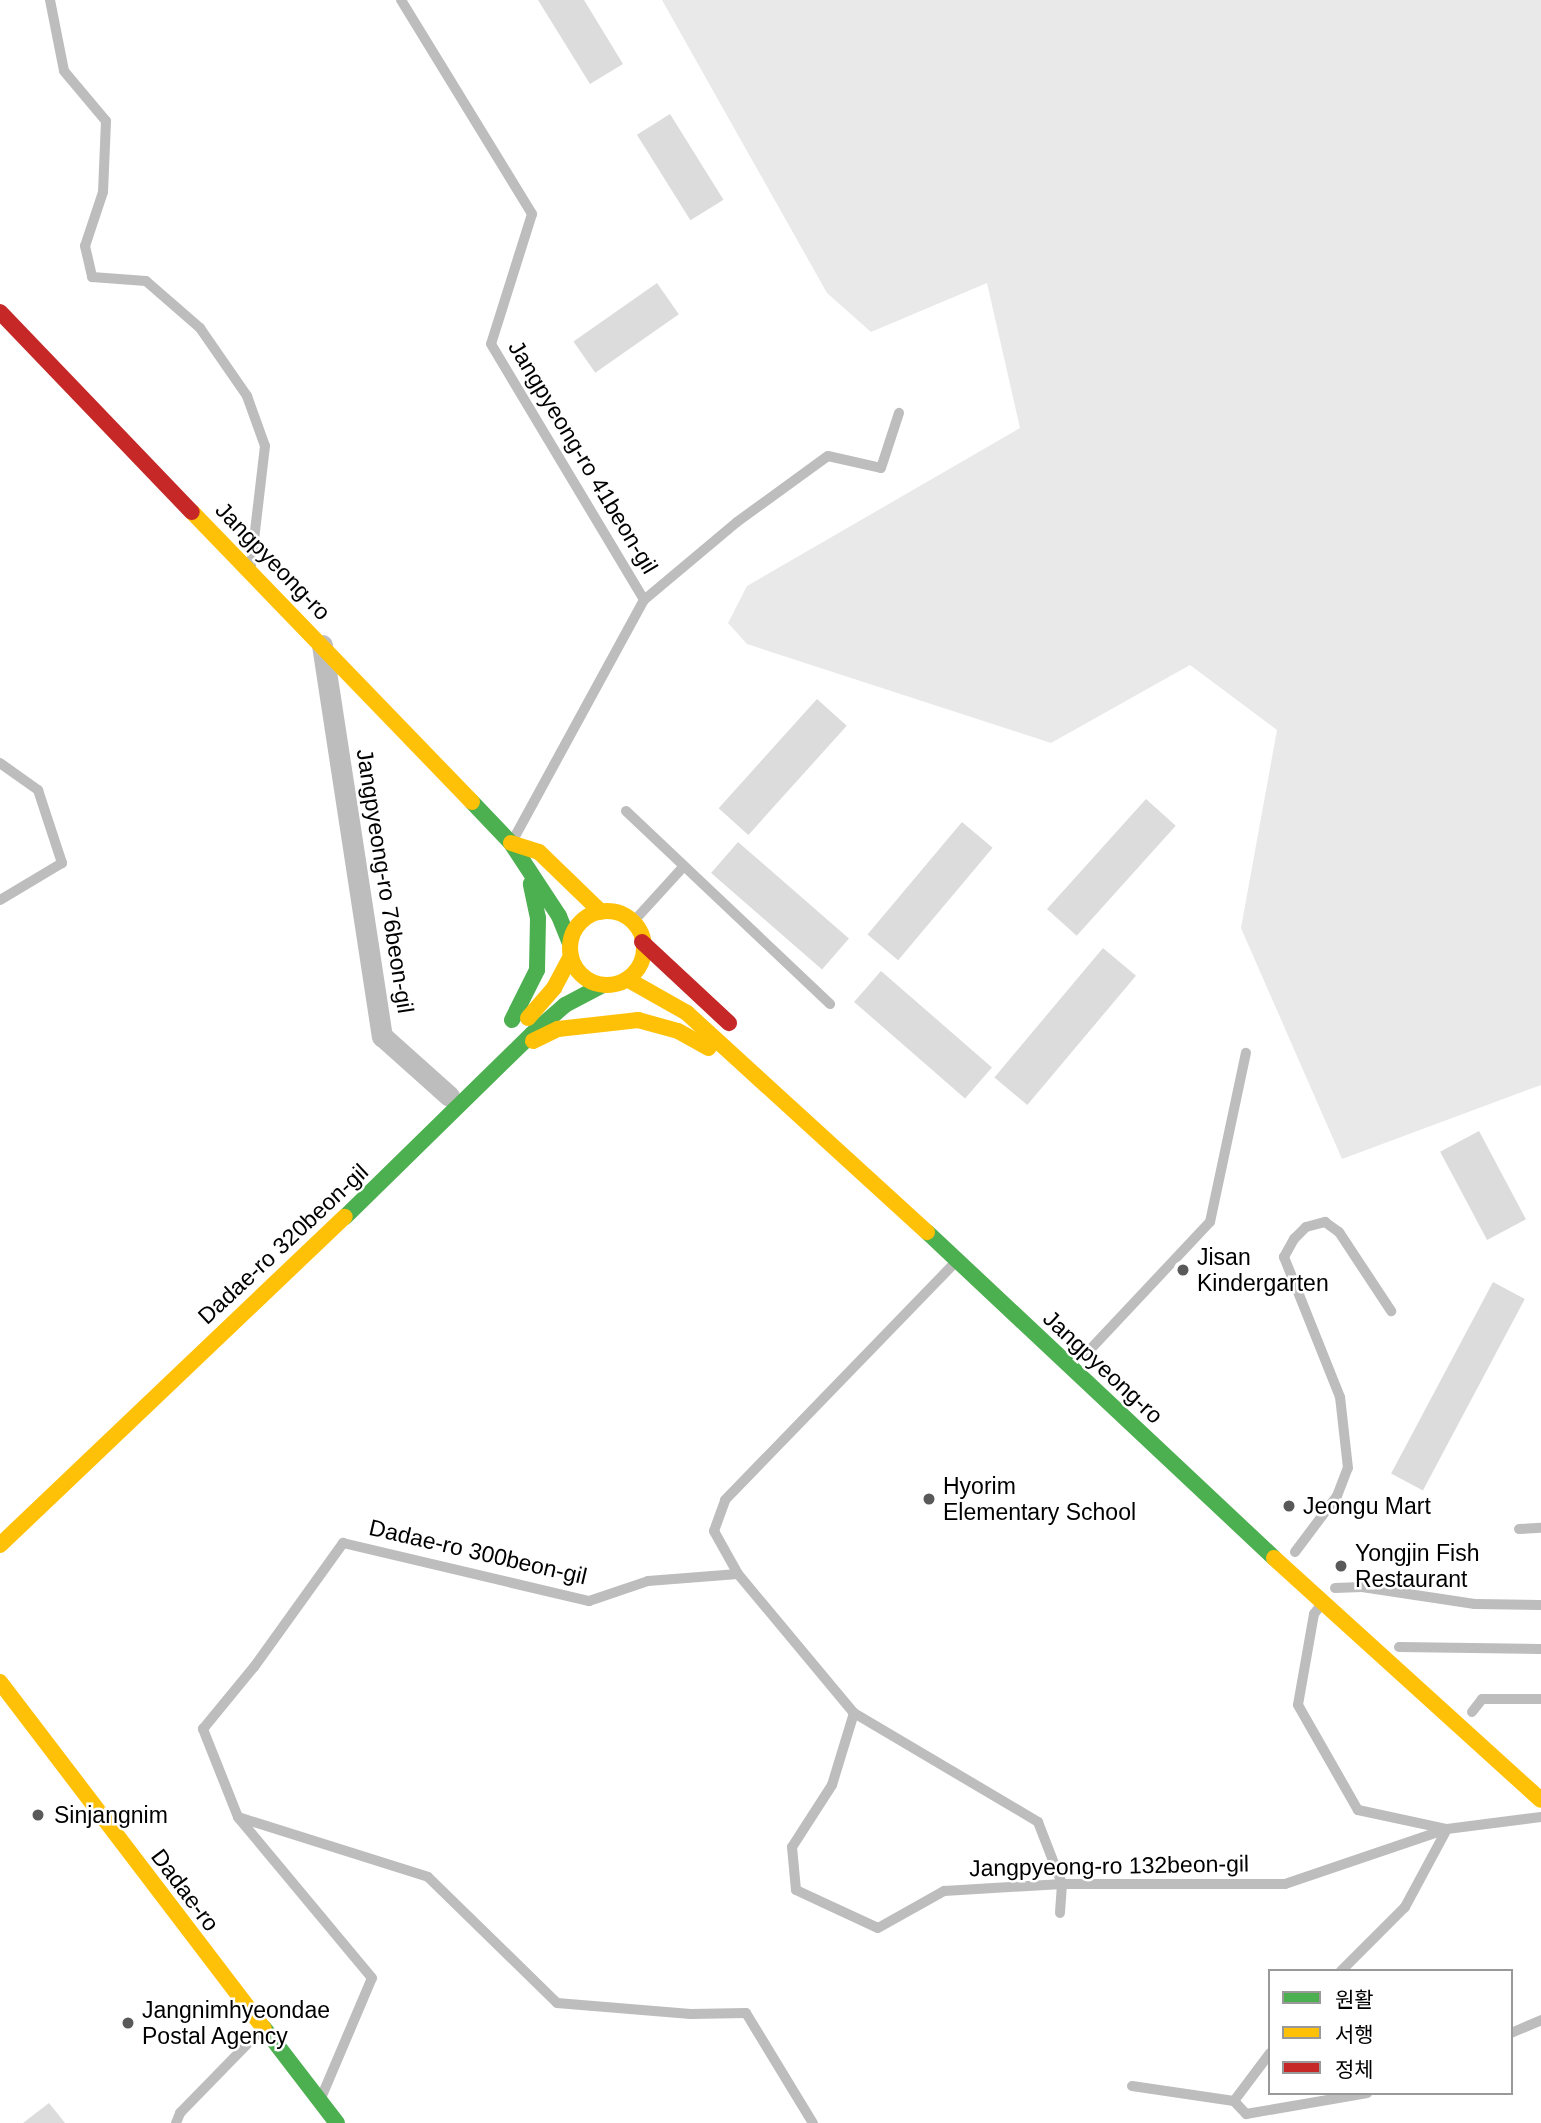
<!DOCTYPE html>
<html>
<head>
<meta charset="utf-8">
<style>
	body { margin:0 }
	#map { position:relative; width:1541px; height:2123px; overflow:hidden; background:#fff; font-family:Helvetica,"Noto Sans KR",sans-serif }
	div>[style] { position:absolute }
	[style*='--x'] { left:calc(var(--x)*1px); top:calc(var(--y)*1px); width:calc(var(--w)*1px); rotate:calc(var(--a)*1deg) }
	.green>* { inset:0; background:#e9e9e9 }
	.building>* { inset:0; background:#dcdcdc; transform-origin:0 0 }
	.lane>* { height:10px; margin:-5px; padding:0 5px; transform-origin:5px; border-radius:5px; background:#bdbdbd }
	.street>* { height:21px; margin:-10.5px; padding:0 10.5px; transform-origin:10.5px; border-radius:10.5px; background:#bdbdbd }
	.fast>* { height:16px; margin:-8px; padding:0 8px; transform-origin:8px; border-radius:8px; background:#4caf50 }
	.slow>* { height:16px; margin:-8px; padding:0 8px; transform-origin:8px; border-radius:8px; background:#ffc107 }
	.slow>.ring { margin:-8px; padding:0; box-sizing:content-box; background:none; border:16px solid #ffc107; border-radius:50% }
	.jam>* { height:16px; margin:-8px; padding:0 8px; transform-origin:8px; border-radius:8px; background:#c62828 }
	.dots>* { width:19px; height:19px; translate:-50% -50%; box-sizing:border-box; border:4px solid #fff; border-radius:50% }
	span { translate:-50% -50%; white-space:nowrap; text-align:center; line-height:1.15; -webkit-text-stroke:5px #fff; paint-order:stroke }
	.street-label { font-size:23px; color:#000 }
	.poi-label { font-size:23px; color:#000 }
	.left { translate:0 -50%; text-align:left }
	.legend { position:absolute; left:1268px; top:1969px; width:245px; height:126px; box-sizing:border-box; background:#fff; border:2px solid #999; margin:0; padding:9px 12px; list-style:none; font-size:21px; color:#000 }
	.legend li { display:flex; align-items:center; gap:14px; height:35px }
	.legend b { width:35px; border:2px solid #999 }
</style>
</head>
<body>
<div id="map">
	<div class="green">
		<div style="clip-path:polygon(662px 0,1541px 0,1541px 1085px,1342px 1159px,1241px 928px,1277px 730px,1190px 665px,1051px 743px,747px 644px,728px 623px,747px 586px,1020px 428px,987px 283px,871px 332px,827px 293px)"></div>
	</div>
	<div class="building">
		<div style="clip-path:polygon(538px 0,584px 0,623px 64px,590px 84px)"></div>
		<div style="left:670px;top:114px;width:101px;height:39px;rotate:58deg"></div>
		<div style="left:657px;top:283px;width:38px;height:102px;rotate:55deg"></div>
		<div style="left:817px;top:699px;width:40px;height:147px;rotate:42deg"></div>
		<div style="left:1146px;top:799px;width:40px;height:148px;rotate:42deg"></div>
		<div style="left:962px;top:822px;width:40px;height:147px;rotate:40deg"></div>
		<div style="left:738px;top:842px;width:147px;height:41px;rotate:41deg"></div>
		<div style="left:1103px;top:948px;width:43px;height:169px;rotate:40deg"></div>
		<div style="left:881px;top:971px;width:147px;height:41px;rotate:41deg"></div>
		<div style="left:1479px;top:1131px;width:100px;height:44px;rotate:62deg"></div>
		<div style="left:1493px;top:1282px;width:36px;height:217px;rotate:28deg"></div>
		<div style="clip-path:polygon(49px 2103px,65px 2123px,23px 2123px)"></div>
	</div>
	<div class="lane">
		<div style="--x:50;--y:0;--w:72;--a:78.8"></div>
		<div style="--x:64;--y:71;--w:65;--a:50"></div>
		<div style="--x:106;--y:121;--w:71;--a:92.4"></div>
		<div style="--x:103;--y:192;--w:57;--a:108.4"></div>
		<div style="--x:85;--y:246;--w:32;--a:77"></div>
		<div style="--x:92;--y:277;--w:54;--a:4.2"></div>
		<div style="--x:146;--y:281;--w:72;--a:41"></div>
		<div style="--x:200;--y:328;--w:83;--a:55.3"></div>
		<div style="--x:247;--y:396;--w:53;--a:70.2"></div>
		<div style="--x:265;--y:446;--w:121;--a:96.7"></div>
		<div style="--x:401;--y:0;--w:251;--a:58.5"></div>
		<div style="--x:532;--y:214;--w:136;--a:107.5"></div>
		<div style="--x:491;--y:344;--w:298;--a:59.1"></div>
		<div style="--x:0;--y:763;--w:47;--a:35.4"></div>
		<div style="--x:38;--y:790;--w:77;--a:71.8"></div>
		<div style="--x:62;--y:863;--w:72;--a:149.2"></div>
		<div style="--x:626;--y:811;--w:281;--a:43.4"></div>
		<div style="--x:513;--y:840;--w:273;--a:-61.4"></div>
		<div style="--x:644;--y:600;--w:121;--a:-40"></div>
		<div style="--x:737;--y:522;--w:112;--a:-36"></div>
		<div style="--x:828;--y:456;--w:54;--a:12.8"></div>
		<div style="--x:881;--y:468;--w:58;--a:-71.9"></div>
		<div style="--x:633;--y:922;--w:74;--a:-47.7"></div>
		<div style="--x:1084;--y:1356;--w:184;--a:-46.8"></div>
		<div style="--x:1210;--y:1222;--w:173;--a:-78"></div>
		<div style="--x:1519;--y:1529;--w:22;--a:-3"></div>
		<div style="--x:1295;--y:1552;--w:70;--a:-53.1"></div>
		<div style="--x:1337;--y:1496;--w:30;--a:-69"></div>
		<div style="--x:1348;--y:1468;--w:71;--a:-96.4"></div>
		<div style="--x:1340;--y:1397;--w:151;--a:-111.8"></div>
		<div style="--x:1284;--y:1257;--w:21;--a:-61"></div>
		<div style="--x:1294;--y:1239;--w:17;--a:-45"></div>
		<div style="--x:1306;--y:1227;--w:20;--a:-15"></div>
		<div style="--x:1325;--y:1222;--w:17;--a:36"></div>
		<div style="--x:1339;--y:1232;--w:95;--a:56.6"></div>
		<div style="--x:738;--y:1574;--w:49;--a:-119.2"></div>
		<div style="--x:714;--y:1531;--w:33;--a:-70"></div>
		<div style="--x:725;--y:1500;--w:332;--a:-45.9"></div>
		<div style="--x:1335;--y:1588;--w:27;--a:-2"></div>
		<div style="--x:1362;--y:1587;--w:114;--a:8.6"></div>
		<div style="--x:1475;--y:1604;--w:66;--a:0.9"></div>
		<div style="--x:1321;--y:1605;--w:11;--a:128"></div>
		<div style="--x:1314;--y:1614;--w:92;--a:100"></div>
		<div style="--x:1298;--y:1705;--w:121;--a:60.3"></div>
		<div style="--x:1358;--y:1810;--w:91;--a:12.1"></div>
		<div style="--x:1447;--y:1829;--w:89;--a:118.3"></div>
		<div style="--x:1405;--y:1907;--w:91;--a:135"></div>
		<div style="--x:1399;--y:1647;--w:142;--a:0.8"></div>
		<div style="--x:1472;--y:1712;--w:16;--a:-52"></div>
		<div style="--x:1482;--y:1699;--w:59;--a:0"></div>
		<div style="--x:854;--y:1713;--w:75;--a:107"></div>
		<div style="--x:832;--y:1785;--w:74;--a:122.8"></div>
		<div style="--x:792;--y:1847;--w:43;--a:84.7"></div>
		<div style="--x:796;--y:1890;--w:90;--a:24.9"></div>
		<div style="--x:878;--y:1928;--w:76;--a:-29.3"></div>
		<div style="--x:944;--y:1891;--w:118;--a:-3.4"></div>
		<div style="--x:1062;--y:1884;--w:223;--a:0"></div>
		<div style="--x:1285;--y:1884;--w:171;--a:-18.8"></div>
		<div style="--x:1447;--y:1829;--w:95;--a:-7.3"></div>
		<div style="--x:238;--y:1817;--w:199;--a:17.5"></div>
		<div style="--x:428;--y:1877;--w:180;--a:44.3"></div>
		<div style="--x:557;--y:2003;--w:134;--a:4.7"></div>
		<div style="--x:691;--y:2014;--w:55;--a:-1"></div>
		<div style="--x:746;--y:2013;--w:129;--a:58.7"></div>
		<div style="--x:1511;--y:2033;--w:33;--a:-23"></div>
		<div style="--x:1132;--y:2086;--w:103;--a:8.4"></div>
		<div style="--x:321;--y:2098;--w:130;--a:-67"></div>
		<div style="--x:372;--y:1978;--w:209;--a:-129.8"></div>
		<div style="--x:238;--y:1817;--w:95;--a:-111.7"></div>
		<div style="--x:203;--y:1729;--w:80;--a:-50.6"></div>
		<div style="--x:254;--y:1667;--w:153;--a:-54.3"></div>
		<div style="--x:343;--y:1543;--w:253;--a:13.3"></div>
		<div style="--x:589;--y:1601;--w:62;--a:-18.7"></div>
		<div style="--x:648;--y:1581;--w:90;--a:-4.4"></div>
		<div style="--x:738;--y:1574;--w:181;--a:50.2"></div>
		<div style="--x:854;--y:1713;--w:214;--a:30.6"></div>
		<div style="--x:1038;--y:1822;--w:66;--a:68.8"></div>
		<div style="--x:1062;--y:1884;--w:29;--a:94"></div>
		<div style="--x:1234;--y:2101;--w:18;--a:47"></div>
		<div style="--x:1246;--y:2114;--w:123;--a:-9.8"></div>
		<div style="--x:1234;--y:2101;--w:60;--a:-53.1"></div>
		<div style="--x:176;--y:2123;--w:11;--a:-68"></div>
		<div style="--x:180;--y:2113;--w:117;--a:-45.7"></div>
	</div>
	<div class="street">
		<div style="--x:322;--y:645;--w:396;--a:81.3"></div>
		<div style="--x:382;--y:1036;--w:90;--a:41.8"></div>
	</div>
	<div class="fast">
		<div style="--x:472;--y:802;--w:57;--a:46.4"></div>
		<div style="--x:511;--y:843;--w:87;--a:56.7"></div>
		<div style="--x:559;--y:916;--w:29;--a:68"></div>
		<div style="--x:512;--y:1020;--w:56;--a:-63.4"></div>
		<div style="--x:537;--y:970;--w:52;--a:-88.9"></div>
		<div style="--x:538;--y:918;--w:35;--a:-102"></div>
		<div style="--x:345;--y:1217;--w:262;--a:-44.4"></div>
		<div style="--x:532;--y:1034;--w:44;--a:-41.3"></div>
		<div style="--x:565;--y:1005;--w:43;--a:-27.8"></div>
		<div style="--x:927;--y:1232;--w:476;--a:43.2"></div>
		<div style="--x:264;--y:2028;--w:120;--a:52.5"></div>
	</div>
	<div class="slow">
		<div style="--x:192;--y:512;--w:403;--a:46"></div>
		<div style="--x:511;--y:843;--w:29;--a:18"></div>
		<div style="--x:539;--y:852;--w:86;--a:44.1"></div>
		<div class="ring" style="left:570px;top:911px;width:58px;height:58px"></div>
		<div style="--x:627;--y:979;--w:69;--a:29.5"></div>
		<div style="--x:687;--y:1013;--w:325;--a:42.4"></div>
		<div style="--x:528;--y:1018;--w:40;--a:-49"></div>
		<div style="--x:554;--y:988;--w:36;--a:-62"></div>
		<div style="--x:533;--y:1041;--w:28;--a:-26"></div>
		<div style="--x:558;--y:1029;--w:81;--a:-6.4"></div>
		<div style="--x:638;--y:1020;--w:41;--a:15.4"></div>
		<div style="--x:678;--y:1031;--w:35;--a:29"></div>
		<div style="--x:0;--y:1545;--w:476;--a:-43.6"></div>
		<div style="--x:1274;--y:1558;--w:360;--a:42.2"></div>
		<div style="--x:0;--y:1682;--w:435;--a:52.7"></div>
	</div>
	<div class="jam">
		<div style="--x:0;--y:312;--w:277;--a:46.2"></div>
		<div style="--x:642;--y:942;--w:119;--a:43"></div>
	</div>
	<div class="dots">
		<div style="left:1183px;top:1270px;background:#595959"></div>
		<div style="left:929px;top:1499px;background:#595959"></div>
		<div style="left:1289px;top:1506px;background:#595959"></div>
		<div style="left:1341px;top:1566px;background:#595959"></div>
		<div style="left:38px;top:1815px;background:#595959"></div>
		<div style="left:128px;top:2023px;background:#595959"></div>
	</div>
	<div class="street-label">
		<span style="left:583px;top:457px;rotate:59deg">Jangpyeong-ro 41beon-gil</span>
		<span style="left:273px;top:561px;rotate:46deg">Jangpyeong-ro</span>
		<span style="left:385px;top:881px;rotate:81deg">Jangpyeong-ro 76beon-gil</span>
		<span style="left:283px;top:1244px;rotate:-43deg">Dadae-ro 320beon-gil</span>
		<span style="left:1103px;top:1367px;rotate:43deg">Jangpyeong-ro</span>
		<span style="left:478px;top:1552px;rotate:13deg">Dadae-ro 300beon-gil</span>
		<span style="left:1109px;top:1866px;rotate:-1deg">Jangpyeong-ro 132beon-gil</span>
		<span style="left:185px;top:1890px;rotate:53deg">Dadae-ro</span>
	</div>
	<div class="poi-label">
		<span class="left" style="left:1197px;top:1270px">Jisan<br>Kindergarten</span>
		<span class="left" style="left:943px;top:1499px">Hyorim<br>Elementary School</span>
		<span class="left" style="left:1303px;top:1506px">Jeongu Mart</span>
		<span class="left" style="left:1355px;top:1566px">Yongjin Fish<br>Restaurant</span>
		<span class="left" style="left:54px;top:1815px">Sinjangnim</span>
		<span class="left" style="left:142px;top:2023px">Jangnimhyeondae<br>Postal Agency</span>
	</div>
	<ul class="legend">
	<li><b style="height:9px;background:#4caf50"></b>원활</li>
	<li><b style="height:9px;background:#ffc107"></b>서행</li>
	<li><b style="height:9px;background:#c62828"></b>정체</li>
	</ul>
</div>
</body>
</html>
